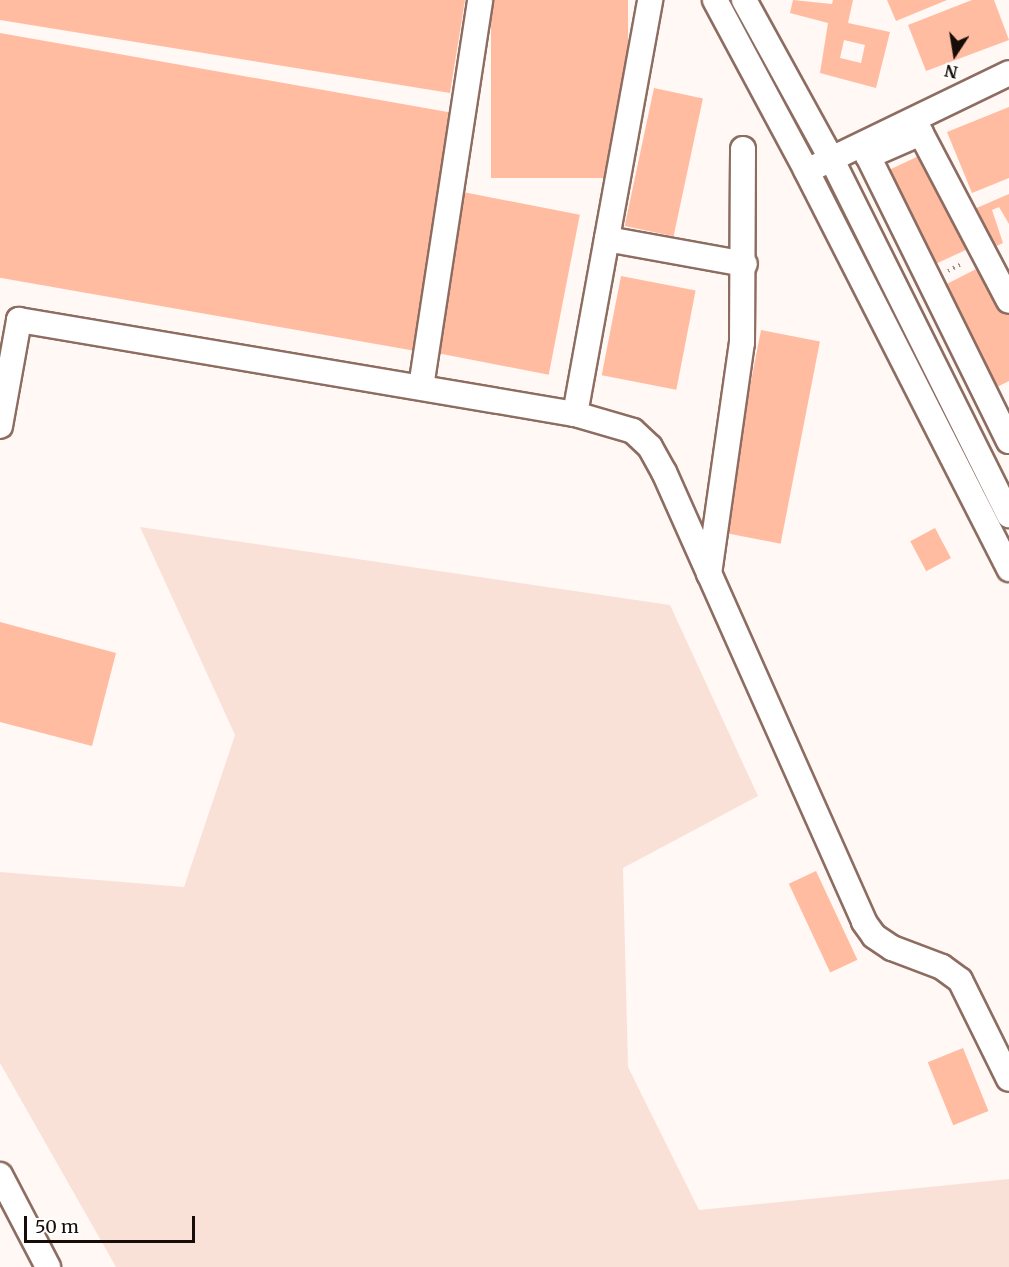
<!DOCTYPE html>
<html>
<head>
<meta charset="utf-8">
<style>
	body { margin:0 }
	#map { position:relative; width:1009px; height:1267px; overflow:hidden; background:#fff8f5; font-family:Merriweather,serif }
	div>[style] { position:absolute }
	[style*='--x'] { left:calc(var(--x)*1px); top:calc(var(--y)*1px); width:calc(var(--w)*1px); rotate:calc(var(--a)*1deg) }
	.green>* { inset:0; background:#fae1d8 }
	.building>* { inset:0; background:#ffbca1; transform-origin:0 0 }
	.path>* { height:4px; margin-top:-2px; transform-origin:0; background:repeating-linear-gradient(90deg,#98908c 0 1.5px,transparent 0 6px) }
	.roads { filter:drop-shadow(2px 0 #8d6d61) drop-shadow(-2px 0 #8d6d61) drop-shadow(0 2px #8d6d61) drop-shadow(0 -2px #8d6d61) }
	.minor>* { height:24px; margin:-12px; padding:0 12px; transform-origin:12px; border-radius:12px; background:#fff }
	span { translate:-50% -50%; white-space:nowrap; text-align:center; line-height:1.15; -webkit-text-stroke:5px #fff; paint-order:stroke }
	.north { position:absolute; left:925px; top:24px; width:60px; height:60px; -webkit-text-stroke:4px #fff; paint-order:stroke; rotate:192deg; font-size:16px; font-weight:700; line-height:24px; text-align:center; color:#170c07 }
	.north::after { content:''; display:block; margin:auto; width:21px; height:27px; background:#170c07; clip-path:polygon(50% 0,100% 100%,50% 72%,0 100%) }
	.scale { position:absolute; left:24px; top:1216px; width:171px; height:27px; box-sizing:border-box; border:3px solid #170c07; border-top:0; padding-left:8px; font-size:18px; line-height:21px; white-space:nowrap; color:#170c07; -webkit-text-stroke:4px #fff; paint-order:stroke }
</style>
</head>
<body>
<div id="map">
	<div class="green">
		<div style="clip-path:polygon(140px 527px,670px 605px,758px 796px,623px 868px,628px 1067px,699px 1210px,1009px 1179px,1009px 1267px,116px 1267px,0 1063px,0 872px,184px 887px,235px 735px)"></div>
	</div>
	<div class="building">
		<div style="clip-path:polygon(0 0,465px 0,450px 93px,0 20px)"></div>
		<div style="left:491px;top:0;width:137px;height:178px"></div>
		<div style="clip-path:polygon(evenodd,793px 0,832px 4px,833px 0,853px 0,848px 23px,890px 32px,876px 88px,820px 73px,828px 23px,790px 13px,793px 0,844px 40px,865px 45px,861px 63px,840px 58px,844px 40px)"></div>
		<div style="clip-path:polygon(887px 0,947px 0,896px 21px)"></div>
		<div style="clip-path:polygon(972px 0,994px 0,1009px 40px,926px 71px,908px 25px)"></div>
		<div style="left:0;top:33px;width:469px;height:241px;rotate:10deg"></div>
		<div style="left:654px;top:88px;width:50px;height:141px;rotate:12deg"></div>
		<div style="clip-path:polygon(1009px 107px,1009px 178px,972px 193px,947px 132px)"></div>
		<div style="left:923px;top:154px;width:105px;height:43px;rotate:65deg"></div>
		<div style="left:463px;top:192px;width:119px;height:163px;rotate:11deg"></div>
		<div style="clip-path:polygon(1009px 194px,1009px 224px,999px 207px,992px 210px,1003px 243px,990px 249px,972px 210px)"></div>
		<div style="clip-path:polygon(984px 265px,1009px 313px,1009px 381px,993px 389px,939px 288px)"></div>
		<div style="left:621px;top:276px;width:76px;height:101px;rotate:11deg"></div>
		<div style="left:761px;top:330px;width:60px;height:206px;rotate:11deg"></div>
		<div style="left:935px;top:528px;width:34px;height:28px;rotate:62deg"></div>
		<div style="clip-path:polygon(0 622px,116px 653px,92px 746px,0 722px)"></div>
		<div style="left:816px;top:871px;width:98px;height:30px;rotate:65deg"></div>
		<div style="left:963px;top:1048px;width:68px;height:38px;rotate:68deg"></div>
	</div>
	<div class="path">
		<div style="--x:948;--y:271;--w:17;--a:-28"></div>
	</div>
	<div class="roads">
		<div class="minor">
			<div style="--x:715;--y:0;--w:193;--a:61.8"></div>
			<div style="--x:806;--y:170;--w:448;--a:63"></div>
			<div style="--x:744;--y:0;--w:183;--a:61.2"></div>
			<div style="--x:832;--y:160;--w:397;--a:63.5"></div>
			<div style="--x:914;--y:120;--w:204;--a:62.3"></div>
			<div style="--x:921;--y:133;--w:58;--a:156.5"></div>
			<div style="--x:868;--y:156;--w:318;--a:63.7"></div>
			<div style="--x:817;--y:166;--w:213;--a:-25.8"></div>
			<div style="--x:607;--y:239;--w:140;--a:10.3"></div>
			<div style="--x:421;--y:387;--w:391;--a:-81.3"></div>
			<div style="--x:575;--y:414;--w:421;--a:-79.7"></div>
			<div style="--x:0;--y:426;--w:108;--a:-79.8"></div>
			<div style="--x:19;--y:320;--w:564;--a:9.6"></div>
			<div style="--x:575;--y:414;--w:60;--a:16.3"></div>
			<div style="--x:633;--y:431;--w:23;--a:43"></div>
			<div style="--x:650;--y:447;--w:29;--a:61"></div>
			<div style="--x:664;--y:472;--w:492;--a:66"></div>
			<div style="--x:864;--y:922;--w:17;--a:54"></div>
			<div style="--x:874;--y:936;--w:22;--a:34"></div>
			<div style="--x:892;--y:948;--w:53;--a:20.8"></div>
			<div style="--x:942;--y:967;--w:22;--a:36"></div>
			<div style="--x:960;--y:980;--w:110;--a:63.7"></div>
			<div style="--x:709;--y:574;--w:233;--a:-81.9"></div>
			<div style="--x:742;--y:343;--w:194;--a:-89.7"></div>
			<div style="--x:0;--y:1175;--w:104;--a:62.4"></div>
		</div>
	</div>
	<div class="north">N</div>
	<div class="scale">50 m</div>
</div>
</body>
</html>
